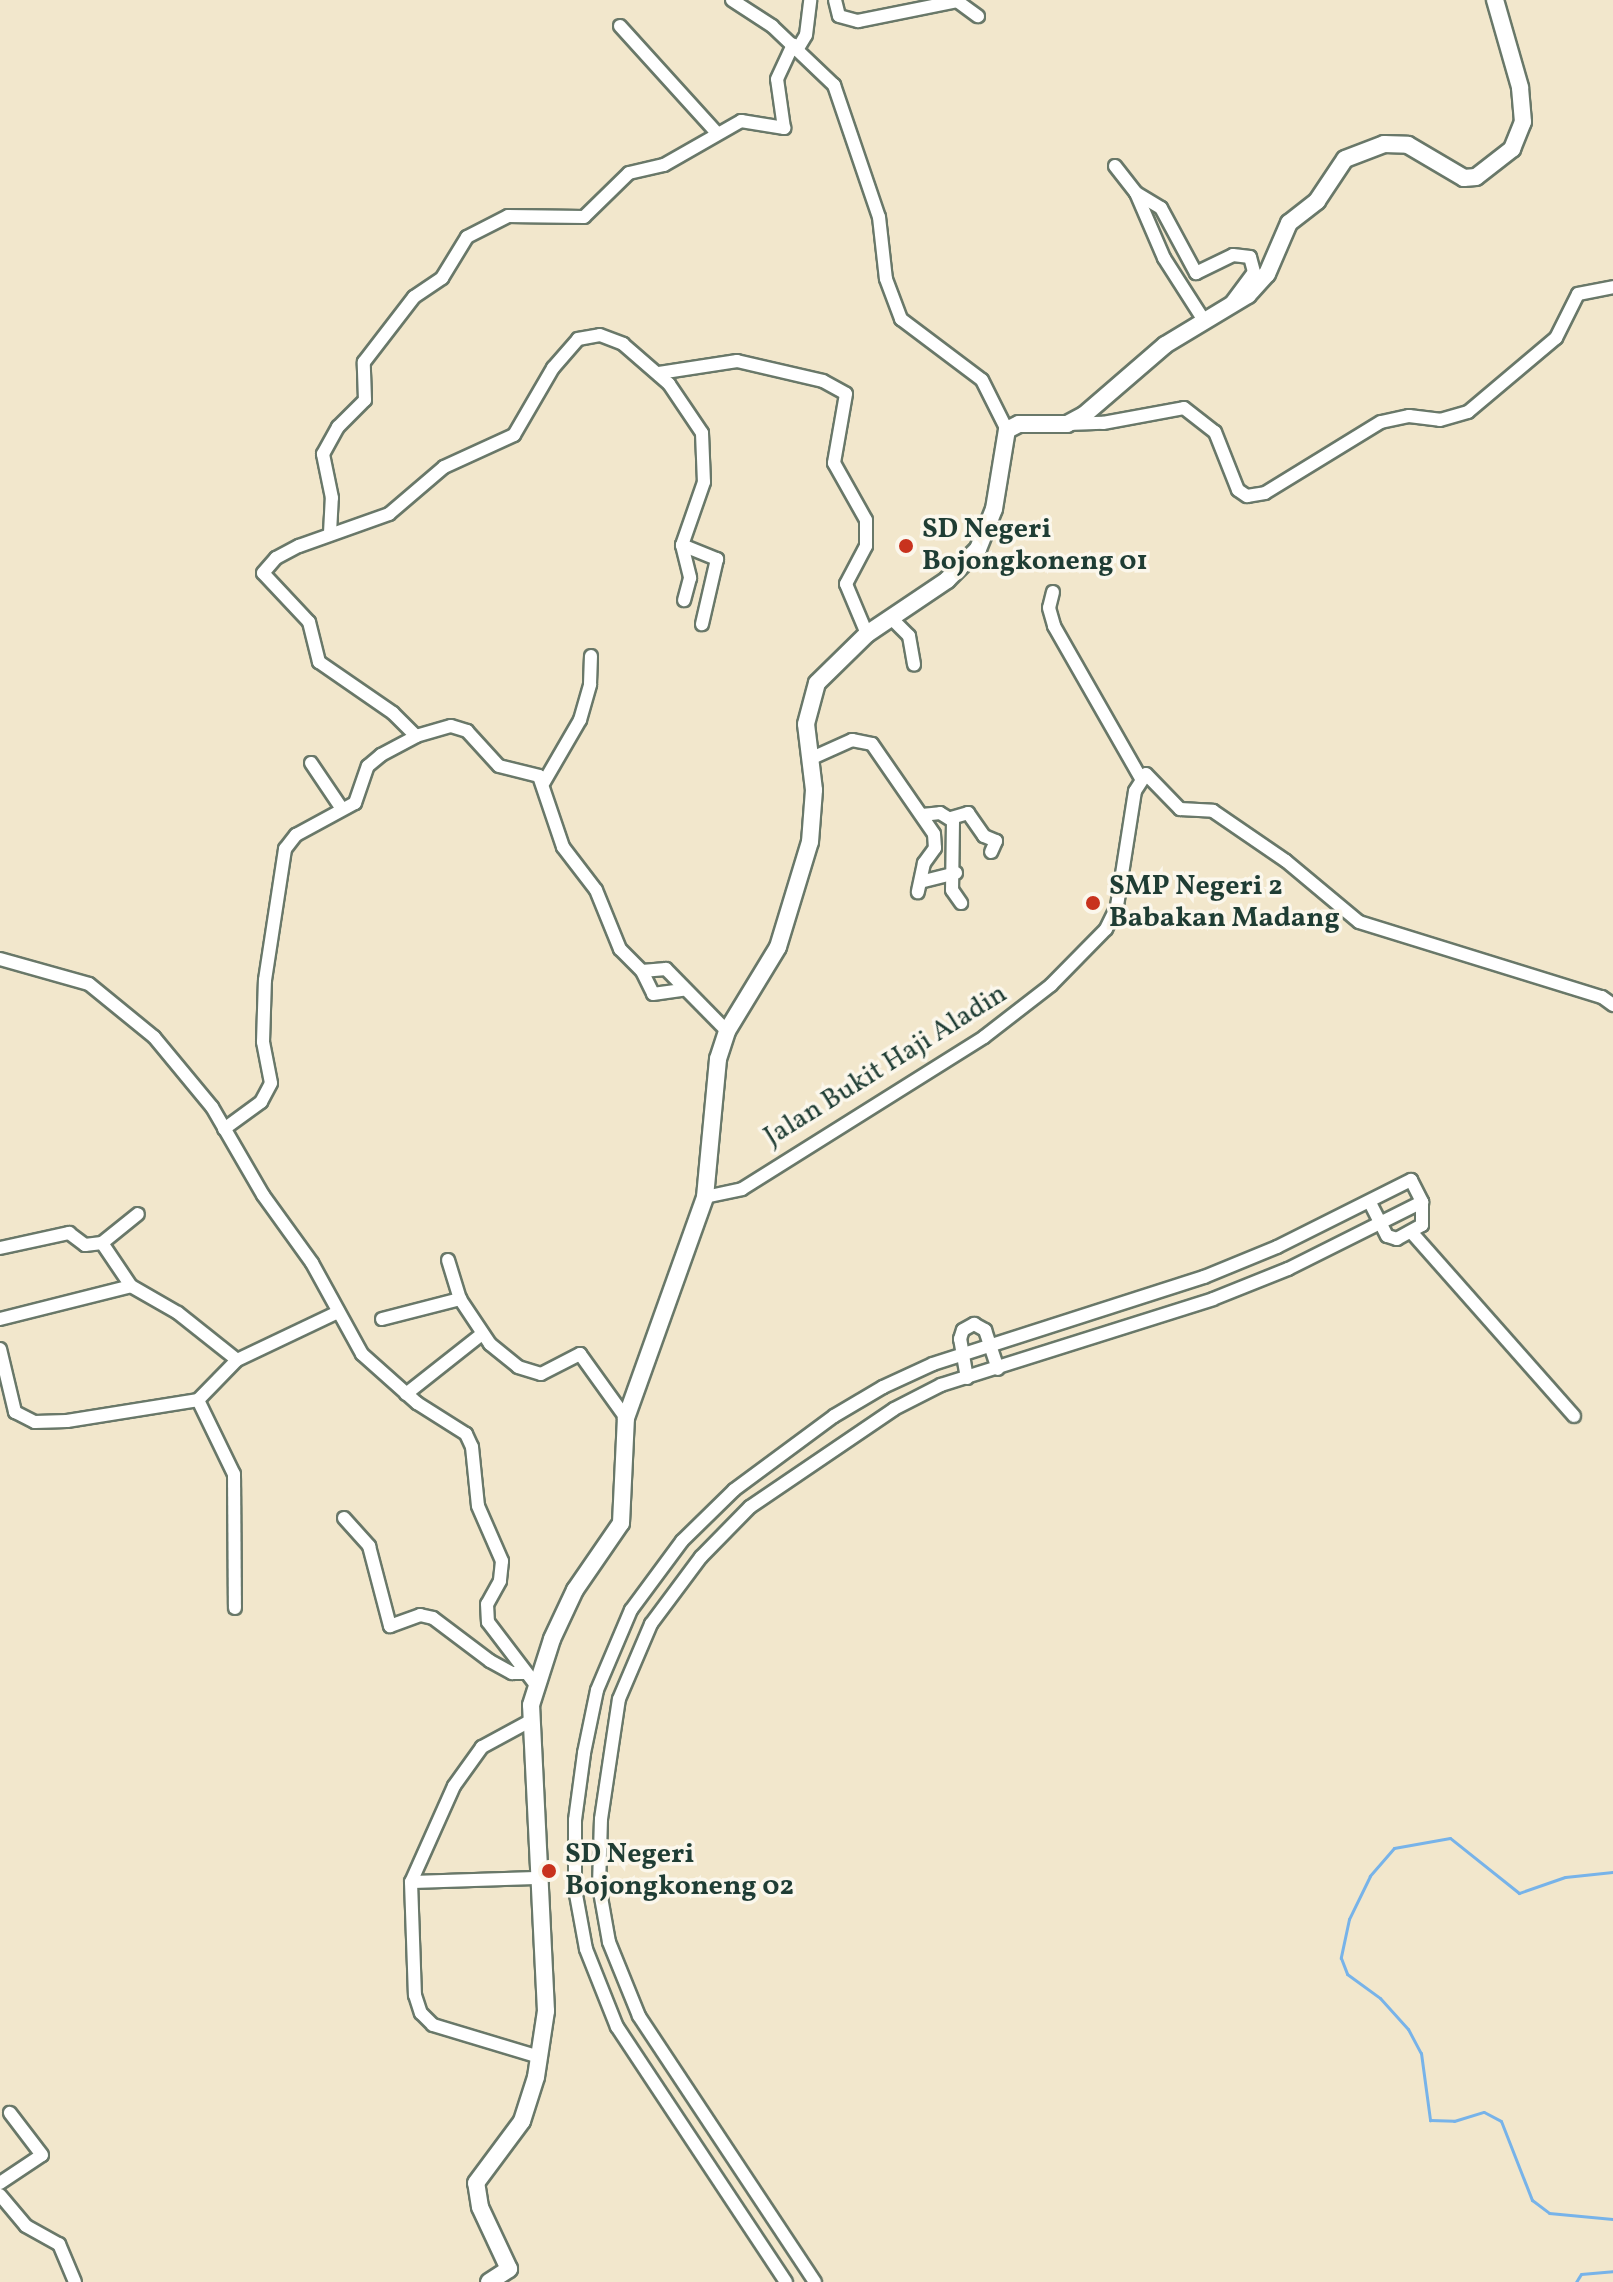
<!DOCTYPE html>
<html>
<head>
<meta charset="utf-8">
<style>
	body { margin:0 }
	#map { position:relative; width:1613px; height:2282px; overflow:hidden; background:#f2e7cc; font-family:Vollkorn,serif }
	div>[style] { position:absolute }
	[style*='--x'] { left:calc(var(--x)*1px); top:calc(var(--y)*1px); width:calc(var(--w)*1px); rotate:calc(var(--a)*1deg) }
	.stream>* { height:3px; margin:-1.5px; padding:0 1.5px; transform-origin:1.5px; border-radius:1.5px; background:#77b3e9 }
	.roads { filter:drop-shadow(2px 0 #697869) drop-shadow(-2px 0 #697869) drop-shadow(0 2px #697869) drop-shadow(0 -2px #697869) }
	.street>* { height:12px; margin:-6px; padding:0 6px; transform-origin:6px; border-radius:6px; background:#fff }
	.secondary>* { height:16px; margin:-8px; padding:0 8px; transform-origin:8px; border-radius:8px; background:#fff }
	.dots>* { width:22px; height:22px; translate:-50% -50%; box-sizing:border-box; border:4px solid #fbf7ec; border-radius:50% }
	span { translate:-50% -50%; white-space:nowrap; text-align:center; line-height:1.15; -webkit-text-stroke:7px #fbf7ec; paint-order:stroke }
	.poi-label { font-size:28px; color:#1f3d34; font-weight:700 }
	.left { translate:0 -50%; text-align:left }
	.street-label { font-size:28px; color:#1f3d34 }
</style>
</head>
<body>
<div id="map">
	<div class="stream">
		<div style="--x:1613;--y:1872;--w:48;--a:174.1"></div>
		<div style="--x:1565;--y:1877;--w:49;--a:160.8"></div>
		<div style="--x:1519;--y:1893;--w:88;--a:-141.4"></div>
		<div style="--x:1450;--y:1838;--w:57;--a:169.9"></div>
		<div style="--x:1394;--y:1848;--w:37;--a:131"></div>
		<div style="--x:1370;--y:1876;--w:48;--a:116"></div>
		<div style="--x:1349;--y:1919;--w:40;--a:102"></div>
		<div style="--x:1341;--y:1958;--w:17;--a:69"></div>
		<div style="--x:1347;--y:1974;--w:41;--a:36"></div>
		<div style="--x:1380;--y:1998;--w:42;--a:47.9"></div>
		<div style="--x:1408;--y:2029;--w:27;--a:62"></div>
		<div style="--x:1421;--y:2053;--w:68;--a:82.3"></div>
		<div style="--x:1430;--y:2120;--w:24;--a:2"></div>
		<div style="--x:1454;--y:2121;--w:31;--a:-17"></div>
		<div style="--x:1484;--y:2112;--w:19;--a:28"></div>
		<div style="--x:1501;--y:2121;--w:85;--a:68.6"></div>
		<div style="--x:1532;--y:2200;--w:21;--a:37"></div>
		<div style="--x:1549;--y:2213;--w:64;--a:5.4"></div>
		<div style="--x:1576;--y:2282;--w:9;--a:-58"></div>
		<div style="--x:1581;--y:2274;--w:32;--a:-5"></div>
	</div>
	<div class="roads">
		<div class="street">
			<div style="--x:732;--y:0;--w:48;--a:33"></div>
			<div style="--x:772;--y:26;--w:86;--a:43.6"></div>
			<div style="--x:834;--y:85;--w:139;--a:71.2"></div>
			<div style="--x:879;--y:217;--w:62;--a:83.6"></div>
			<div style="--x:886;--y:279;--w:43;--a:69.4"></div>
			<div style="--x:901;--y:319;--w:101;--a:37"></div>
			<div style="--x:982;--y:380;--w:56;--a:63.4"></div>
			<div style="--x:835;--y:0;--w:16;--a:76"></div>
			<div style="--x:839;--y:16;--w:20;--a:15"></div>
			<div style="--x:858;--y:21;--w:101;--a:-11.4"></div>
			<div style="--x:957;--y:1;--w:26;--a:36"></div>
			<div style="--x:620;--y:26;--w:144;--a:47.8"></div>
			<div style="--x:797;--y:50;--w:17;--a:-59"></div>
			<div style="--x:806;--y:35;--w:35;--a:-83"></div>
			<div style="--x:1115;--y:166;--w:34;--a:52"></div>
			<div style="--x:1136;--y:193;--w:71;--a:66.7"></div>
			<div style="--x:1164;--y:258;--w:76;--a:57.4"></div>
			<div style="--x:1136;--y:193;--w:29;--a:31"></div>
			<div style="--x:1161;--y:208;--w:74;--a:61.7"></div>
			<div style="--x:1196;--y:273;--w:41;--a:-25.9"></div>
			<div style="--x:1233;--y:255;--w:17;--a:7"></div>
			<div style="--x:1250;--y:257;--w:16;--a:75"></div>
			<div style="--x:1254;--y:272;--w:44;--a:126.6"></div>
			<div style="--x:659;--y:373;--w:79;--a:-8.7"></div>
			<div style="--x:737;--y:361;--w:88;--a:13.1"></div>
			<div style="--x:823;--y:381;--w:26;--a:29"></div>
			<div style="--x:846;--y:394;--w:70;--a:99.9"></div>
			<div style="--x:834;--y:463;--w:65;--a:60.7"></div>
			<div style="--x:866;--y:520;--w:26;--a:90"></div>
			<div style="--x:866;--y:546;--w:43;--a:117.8"></div>
			<div style="--x:846;--y:584;--w:54;--a:67.2"></div>
			<div style="--x:1067;--y:424;--w:36;--a:-2"></div>
			<div style="--x:1103;--y:423;--w:82;--a:-10.5"></div>
			<div style="--x:1184;--y:408;--w:39;--a:38"></div>
			<div style="--x:1215;--y:432;--w:62;--a:68.4"></div>
			<div style="--x:1238;--y:490;--w:11;--a:34"></div>
			<div style="--x:1247;--y:496;--w:18;--a:-9"></div>
			<div style="--x:1265;--y:493;--w:136;--a:-31.5"></div>
			<div style="--x:1381;--y:422;--w:29;--a:-12"></div>
			<div style="--x:1409;--y:416;--w:31;--a:7"></div>
			<div style="--x:1440;--y:420;--w:29;--a:-16"></div>
			<div style="--x:1468;--y:412;--w:115;--a:-40.1"></div>
			<div style="--x:1556;--y:338;--w:49;--a:-63.4"></div>
			<div style="--x:1578;--y:294;--w:36;--a:-11"></div>
			<div style="--x:330;--y:533;--w:35;--a:-87"></div>
			<div style="--x:332;--y:498;--w:45;--a:-101.6"></div>
			<div style="--x:323;--y:454;--w:31;--a:-61"></div>
			<div style="--x:338;--y:427;--w:38;--a:-45"></div>
			<div style="--x:365;--y:400;--w:38;--a:-92"></div>
			<div style="--x:364;--y:362;--w:82;--a:-52.4"></div>
			<div style="--x:414;--y:297;--w:34;--a:-34"></div>
			<div style="--x:442;--y:278;--w:48;--a:-58.6"></div>
			<div style="--x:467;--y:237;--w:46;--a:-27.1"></div>
			<div style="--x:508;--y:216;--w:76;--a:0.8"></div>
			<div style="--x:584;--y:217;--w:63;--a:-44.4"></div>
			<div style="--x:629;--y:173;--w:36;--a:-13"></div>
			<div style="--x:664;--y:165;--w:89;--a:-29.7"></div>
			<div style="--x:741;--y:121;--w:44;--a:9.2"></div>
			<div style="--x:784;--y:128;--w:49;--a:-98.1"></div>
			<div style="--x:777;--y:79;--w:38;--a:-65"></div>
			<div style="--x:682;--y:545;--w:38;--a:22"></div>
			<div style="--x:717;--y:559;--w:67;--a:103"></div>
			<div style="--x:1053;--y:592;--w:16;--a:104"></div>
			<div style="--x:1049;--y:608;--w:19;--a:74"></div>
			<div style="--x:1054;--y:626;--w:174;--a:60.3"></div>
			<div style="--x:890;--y:617;--w:27;--a:45"></div>
			<div style="--x:909;--y:636;--w:29;--a:80"></div>
			<div style="--x:416;--y:736;--w:33;--a:-135"></div>
			<div style="--x:393;--y:713;--w:90;--a:-145.4"></div>
			<div style="--x:319;--y:662;--w:41;--a:-104"></div>
			<div style="--x:309;--y:622;--w:67;--a:-133.2"></div>
			<div style="--x:263;--y:573;--w:20;--a:-49"></div>
			<div style="--x:276;--y:558;--w:26;--a:-28"></div>
			<div style="--x:299;--y:546;--w:96;--a:-19.6"></div>
			<div style="--x:389;--y:514;--w:72;--a:-40.5"></div>
			<div style="--x:444;--y:467;--w:77;--a:-24.6"></div>
			<div style="--x:514;--y:435;--w:78;--a:-59.8"></div>
			<div style="--x:553;--y:368;--w:38;--a:-49"></div>
			<div style="--x:578;--y:339;--w:22;--a:-10"></div>
			<div style="--x:600;--y:335;--w:25;--a:21"></div>
			<div style="--x:623;--y:344;--w:61;--a:41"></div>
			<div style="--x:669;--y:384;--w:59;--a:56"></div>
			<div style="--x:702;--y:433;--w:49;--a:87.7"></div>
			<div style="--x:704;--y:482;--w:67;--a:109.2"></div>
			<div style="--x:682;--y:545;--w:34;--a:76"></div>
			<div style="--x:690;--y:578;--w:23;--a:105"></div>
			<div style="--x:812;--y:758;--w:44;--a:-24.2"></div>
			<div style="--x:852;--y:740;--w:20;--a:11"></div>
			<div style="--x:872;--y:744;--w:109;--a:55.4"></div>
			<div style="--x:934;--y:834;--w:14;--a:86"></div>
			<div style="--x:935;--y:848;--w:19;--a:126"></div>
			<div style="--x:924;--y:863;--w:30;--a:102"></div>
			<div style="--x:311;--y:763;--w:55;--a:56"></div>
			<div style="--x:544;--y:782;--w:72;--a:-59.9"></div>
			<div style="--x:580;--y:720;--w:37;--a:-74"></div>
			<div style="--x:590;--y:684;--w:28;--a:-88"></div>
			<div style="--x:922;--y:815;--w:18;--a:-6"></div>
			<div style="--x:940;--y:813;--w:15;--a:32"></div>
			<div style="--x:953;--y:821;--w:69;--a:90.8"></div>
			<div style="--x:952;--y:890;--w:16;--a:55"></div>
			<div style="--x:951;--y:818;--w:18;--a:-16"></div>
			<div style="--x:968;--y:813;--w:28;--a:55"></div>
			<div style="--x:984;--y:836;--w:13;--a:23"></div>
			<div style="--x:996;--y:841;--w:12;--a:114"></div>
			<div style="--x:924;--y:881;--w:33;--a:-14"></div>
			<div style="--x:0;--y:959;--w:92;--a:15.7"></div>
			<div style="--x:89;--y:984;--w:84;--a:39.2"></div>
			<div style="--x:154;--y:1037;--w:91;--a:50.4"></div>
			<div style="--x:212;--y:1107;--w:102;--a:59.9"></div>
			<div style="--x:263;--y:1195;--w:84;--a:54.2"></div>
			<div style="--x:312;--y:1263;--w:104;--a:61.2"></div>
			<div style="--x:362;--y:1354;--w:74;--a:41.7"></div>
			<div style="--x:417;--y:1403;--w:58;--a:32.3"></div>
			<div style="--x:466;--y:1434;--w:14;--a:65"></div>
			<div style="--x:472;--y:1447;--w:59;--a:84.2"></div>
			<div style="--x:478;--y:1506;--w:60;--a:66.4"></div>
			<div style="--x:502;--y:1561;--w:20;--a:96"></div>
			<div style="--x:500;--y:1581;--w:26;--a:119"></div>
			<div style="--x:487;--y:1604;--w:18;--a:87"></div>
			<div style="--x:488;--y:1622;--w:79;--a:52.7"></div>
			<div style="--x:642;--y:971;--w:25;--a:64"></div>
			<div style="--x:653;--y:994;--w:30;--a:-8"></div>
			<div style="--x:224;--y:1129;--w:46;--a:-36.1"></div>
			<div style="--x:261;--y:1102;--w:21;--a:-62"></div>
			<div style="--x:271;--y:1083;--w:42;--a:-101"></div>
			<div style="--x:263;--y:1042;--w:62;--a:-88.2"></div>
			<div style="--x:265;--y:980;--w:133;--a:-81.3"></div>
			<div style="--x:285;--y:849;--w:18;--a:-52"></div>
			<div style="--x:296;--y:835;--w:67;--a:-28.5"></div>
			<div style="--x:355;--y:803;--w:39;--a:-71"></div>
			<div style="--x:368;--y:766;--w:17;--a:-40"></div>
			<div style="--x:381;--y:755;--w:40;--a:-28"></div>
			<div style="--x:416;--y:736;--w:36;--a:-16"></div>
			<div style="--x:451;--y:726;--w:17;--a:17"></div>
			<div style="--x:467;--y:731;--w:47;--a:47.6"></div>
			<div style="--x:499;--y:766;--w:41;--a:14"></div>
			<div style="--x:539;--y:776;--w:75;--a:71.3"></div>
			<div style="--x:563;--y:847;--w:54;--a:52.5"></div>
			<div style="--x:596;--y:890;--w:64;--a:67.9"></div>
			<div style="--x:620;--y:949;--w:31;--a:45"></div>
			<div style="--x:642;--y:971;--w:24;--a:-5"></div>
			<div style="--x:666;--y:969;--w:87;--a:45.5"></div>
			<div style="--x:705;--y:1197;--w:38;--a:-12"></div>
			<div style="--x:742;--y:1189;--w:286;--a:-32.1"></div>
			<div style="--x:984;--y:1037;--w:85;--a:-37.8"></div>
			<div style="--x:1051;--y:985;--w:78;--a:-45.5"></div>
			<div style="--x:1106;--y:929;--w:25;--a:-64"></div>
			<div style="--x:1117;--y:906;--w:116;--a:-81.1"></div>
			<div style="--x:1135;--y:791;--w:20;--a:-57"></div>
			<div style="--x:1146;--y:774;--w:49;--a:45.8"></div>
			<div style="--x:1180;--y:809;--w:33;--a:3"></div>
			<div style="--x:1213;--y:811;--w:88;--a:34.4"></div>
			<div style="--x:1286;--y:861;--w:95;--a:39.9"></div>
			<div style="--x:1359;--y:922;--w:254;--a:17.2"></div>
			<div style="--x:1602;--y:997;--w:14;--a:36"></div>
			<div style="--x:1413;--y:1234;--w:243;--a:48.5"></div>
			<div style="--x:0;--y:1248;--w:71;--a:-12.3"></div>
			<div style="--x:69;--y:1233;--w:20;--a:37"></div>
			<div style="--x:85;--y:1245;--w:17;--a:-7"></div>
			<div style="--x:448;--y:1260;--w:41;--a:72.9"></div>
			<div style="--x:460;--y:1299;--w:54;--a:56.3"></div>
			<div style="--x:490;--y:1344;--w:36;--a:39"></div>
			<div style="--x:518;--y:1367;--w:24;--a:17"></div>
			<div style="--x:541;--y:1374;--w:44;--a:-27.1"></div>
			<div style="--x:580;--y:1354;--w:79;--a:54.3"></div>
			<div style="--x:131;--y:1286;--w:52;--a:-124"></div>
			<div style="--x:102;--y:1243;--w:46;--a:-38.9"></div>
			<div style="--x:0;--y:1319;--w:135;--a:-14.1"></div>
			<div style="--x:131;--y:1286;--w:54;--a:29.9"></div>
			<div style="--x:178;--y:1313;--w:75;--a:38.5"></div>
			<div style="--x:382;--y:1319;--w:81;--a:-14.4"></div>
			<div style="--x:0;--y:1349;--w:65;--a:76.6"></div>
			<div style="--x:15;--y:1412;--w:22;--a:27"></div>
			<div style="--x:35;--y:1422;--w:32;--a:-2"></div>
			<div style="--x:67;--y:1421;--w:133;--a:-9.1"></div>
			<div style="--x:198;--y:1400;--w:56;--a:-45.7"></div>
			<div style="--x:237;--y:1360;--w:112;--a:-25.4"></div>
			<div style="--x:967;--y:1378;--w:40;--a:-100"></div>
			<div style="--x:960;--y:1339;--w:9;--a:-72"></div>
			<div style="--x:963;--y:1330;--w:13;--a:-29"></div>
			<div style="--x:974;--y:1324;--w:13;--a:29"></div>
			<div style="--x:985;--y:1330;--w:41;--a:71.6"></div>
			<div style="--x:406;--y:1394;--w:97;--a:-38.3"></div>
			<div style="--x:198;--y:1400;--w:82;--a:64.1"></div>
			<div style="--x:234;--y:1474;--w:134;--a:89.6"></div>
			<div style="--x:344;--y:1518;--w:38;--a:48"></div>
			<div style="--x:369;--y:1546;--w:83;--a:75.3"></div>
			<div style="--x:390;--y:1626;--w:32;--a:-20"></div>
			<div style="--x:420;--y:1615;--w:13;--a:13"></div>
			<div style="--x:433;--y:1618;--w:71;--a:37"></div>
			<div style="--x:490;--y:1661;--w:25;--a:29"></div>
			<div style="--x:512;--y:1673;--w:14;--a:0"></div>
			<div style="--x:530;--y:1721;--w:55;--a:151.6"></div>
			<div style="--x:482;--y:1747;--w:48;--a:125.7"></div>
			<div style="--x:454;--y:1786;--w:105;--a:114.1"></div>
			<div style="--x:411;--y:1882;--w:113;--a:88"></div>
			<div style="--x:415;--y:1995;--w:19;--a:72"></div>
			<div style="--x:421;--y:2013;--w:17;--a:45"></div>
			<div style="--x:433;--y:2025;--w:112;--a:16.7"></div>
			<div style="--x:411;--y:1882;--w:126;--a:-1.8"></div>
			<div style="--x:0;--y:2183;--w:50;--a:-33.7"></div>
			<div style="--x:42;--y:2155;--w:53;--a:-127.3"></div>
			<div style="--x:0;--y:2195;--w:40;--a:50"></div>
			<div style="--x:26;--y:2226;--w:38;--a:29"></div>
			<div style="--x:59;--y:2244;--w:41;--a:67.2"></div>
			<div style="--x:786;--y:2282;--w:306;--a:-123.5"></div>
			<div style="--x:617;--y:2027;--w:84;--a:-111.7"></div>
			<div style="--x:586;--y:1949;--w:61;--a:-100.4"></div>
			<div style="--x:575;--y:1889;--w:69;--a:-90"></div>
			<div style="--x:575;--y:1820;--w:68;--a:-82.3"></div>
			<div style="--x:584;--y:1753;--w:64;--a:-78.3"></div>
			<div style="--x:597;--y:1690;--w:87;--a:-67"></div>
			<div style="--x:631;--y:1610;--w:86;--a:-53.5"></div>
			<div style="--x:682;--y:1541;--w:73;--a:-44.4"></div>
			<div style="--x:734;--y:1490;--w:124;--a:-36.5"></div>
			<div style="--x:834;--y:1416;--w:57;--a:-30.6"></div>
			<div style="--x:883;--y:1387;--w:55;--a:-24.7"></div>
			<div style="--x:933;--y:1364;--w:285;--a:-17.8"></div>
			<div style="--x:1204;--y:1277;--w:79;--a:-22.3"></div>
			<div style="--x:1277;--y:1247;--w:150;--a:-26.6"></div>
			<div style="--x:1411;--y:1180;--w:25;--a:63"></div>
			<div style="--x:1422;--y:1202;--w:23;--a:90"></div>
			<div style="--x:1422;--y:1225;--w:29;--a:151"></div>
			<div style="--x:1397;--y:1239;--w:10;--a:-163"></div>
			<div style="--x:1387;--y:1236;--w:38;--a:-117"></div>
			<div style="--x:815;--y:2282;--w:319;--a:-123.5"></div>
			<div style="--x:639;--y:2016;--w:80;--a:-112.1"></div>
			<div style="--x:609;--y:1942;--w:57;--a:-100.1"></div>
			<div style="--x:599;--y:1886;--w:67;--a:-88.3"></div>
			<div style="--x:601;--y:1819;--w:121;--a:-81.5"></div>
			<div style="--x:619;--y:1699;--w:82;--a:-66.9"></div>
			<div style="--x:651;--y:1624;--w:84;--a:-53.3"></div>
			<div style="--x:701;--y:1557;--w:70;--a:-45.6"></div>
			<div style="--x:750;--y:1507;--w:174;--a:-34.2"></div>
			<div style="--x:894;--y:1409;--w:53;--a:-27.1"></div>
			<div style="--x:941;--y:1385;--w:285;--a:-17.5"></div>
			<div style="--x:1213;--y:1299;--w:81;--a:-21.8"></div>
			<div style="--x:1288;--y:1269;--w:150;--a:-26.6"></div>
		</div>
		<div class="secondary">
			<div style="--x:489;--y:2282;--w:24;--a:-33"></div>
			<div style="--x:509;--y:2269;--w:68;--a:-115.1"></div>
			<div style="--x:480;--y:2207;--w:24;--a:-99"></div>
			<div style="--x:476;--y:2183;--w:77;--a:-53.4"></div>
			<div style="--x:522;--y:2121;--w:46;--a:-72.3"></div>
			<div style="--x:536;--y:2077;--w:67;--a:-81.4"></div>
			<div style="--x:546;--y:2011;--w:306;--a:-92.8"></div>
			<div style="--x:531;--y:1705;--w:69;--a:-72.3"></div>
			<div style="--x:552;--y:1639;--w:54;--a:-64.9"></div>
			<div style="--x:575;--y:1590;--w:81;--a:-55.5"></div>
			<div style="--x:621;--y:1523;--w:105;--a:-87.3"></div>
			<div style="--x:626;--y:1418;--w:235;--a:-70.3"></div>
			<div style="--x:705;--y:1197;--w:139;--a:-84.6"></div>
			<div style="--x:718;--y:1059;--w:29;--a:-72"></div>
			<div style="--x:727;--y:1031;--w:98;--a:-58.7"></div>
			<div style="--x:778;--y:947;--w:110;--a:-73.1"></div>
			<div style="--x:810;--y:842;--w:52;--a:-85.6"></div>
			<div style="--x:814;--y:790;--w:66;--a:-96.9"></div>
			<div style="--x:806;--y:724;--w:42;--a:-75"></div>
			<div style="--x:817;--y:683;--w:70;--a:-44.4"></div>
			<div style="--x:867;--y:634;--w:97;--a:-34"></div>
			<div style="--x:947;--y:580;--w:44;--a:-45"></div>
			<div style="--x:978;--y:549;--w:43;--a:-68.2"></div>
			<div style="--x:994;--y:509;--w:80;--a:-80.7"></div>
			<div style="--x:1007;--y:430;--w:13;--a:-27"></div>
			<div style="--x:1019;--y:424;--w:48;--a:0"></div>
			<div style="--x:1067;--y:424;--w:19;--a:-28"></div>
			<div style="--x:1084;--y:415;--w:107;--a:-40.8"></div>
			<div style="--x:1165;--y:345;--w:97;--a:-31.1"></div>
			<div style="--x:1248;--y:295;--w:28;--a:-48"></div>
			<div style="--x:1267;--y:274;--w:56;--a:-66.7"></div>
			<div style="--x:1289;--y:223;--w:36;--a:-38"></div>
			<div style="--x:1317;--y:201;--w:50;--a:-56.3"></div>
			<div style="--x:1345;--y:159;--w:42;--a:-21"></div>
			<div style="--x:1384;--y:144;--w:24;--a:2"></div>
			<div style="--x:1408;--y:145;--w:65;--a:30.5"></div>
			<div style="--x:1464;--y:178;--w:12;--a:-5"></div>
			<div style="--x:1476;--y:177;--w:46;--a:-37.9"></div>
			<div style="--x:1512;--y:149;--w:29;--a:-68"></div>
			<div style="--x:1523;--y:122;--w:35;--a:-95"></div>
			<div style="--x:1520;--y:87;--w:91;--a:-106"></div>
		</div>
	</div>
	<div class="dots">
		<div style="left:906px;top:546px;background:#c8321e"></div>
		<div style="left:1093px;top:903px;background:#c8321e"></div>
		<div style="left:549px;top:1871px;background:#c8321e"></div>
	</div>
	<div class="poi-label">
		<span class="left" style="left:922px;top:546px">SD Negeri<br>Bojongkoneng 01</span>
		<span class="left" style="left:1109px;top:903px">SMP Negeri 2<br>Babakan Madang</span>
		<span class="left" style="left:565px;top:1871px">SD Negeri<br>Bojongkoneng 02</span>
	</div>
	<div class="street-label">
		<span style="left:886px;top:1066px;rotate:-32deg">Jalan Bukit Haji Aladin</span>
	</div>
</div>
</body>
</html>
